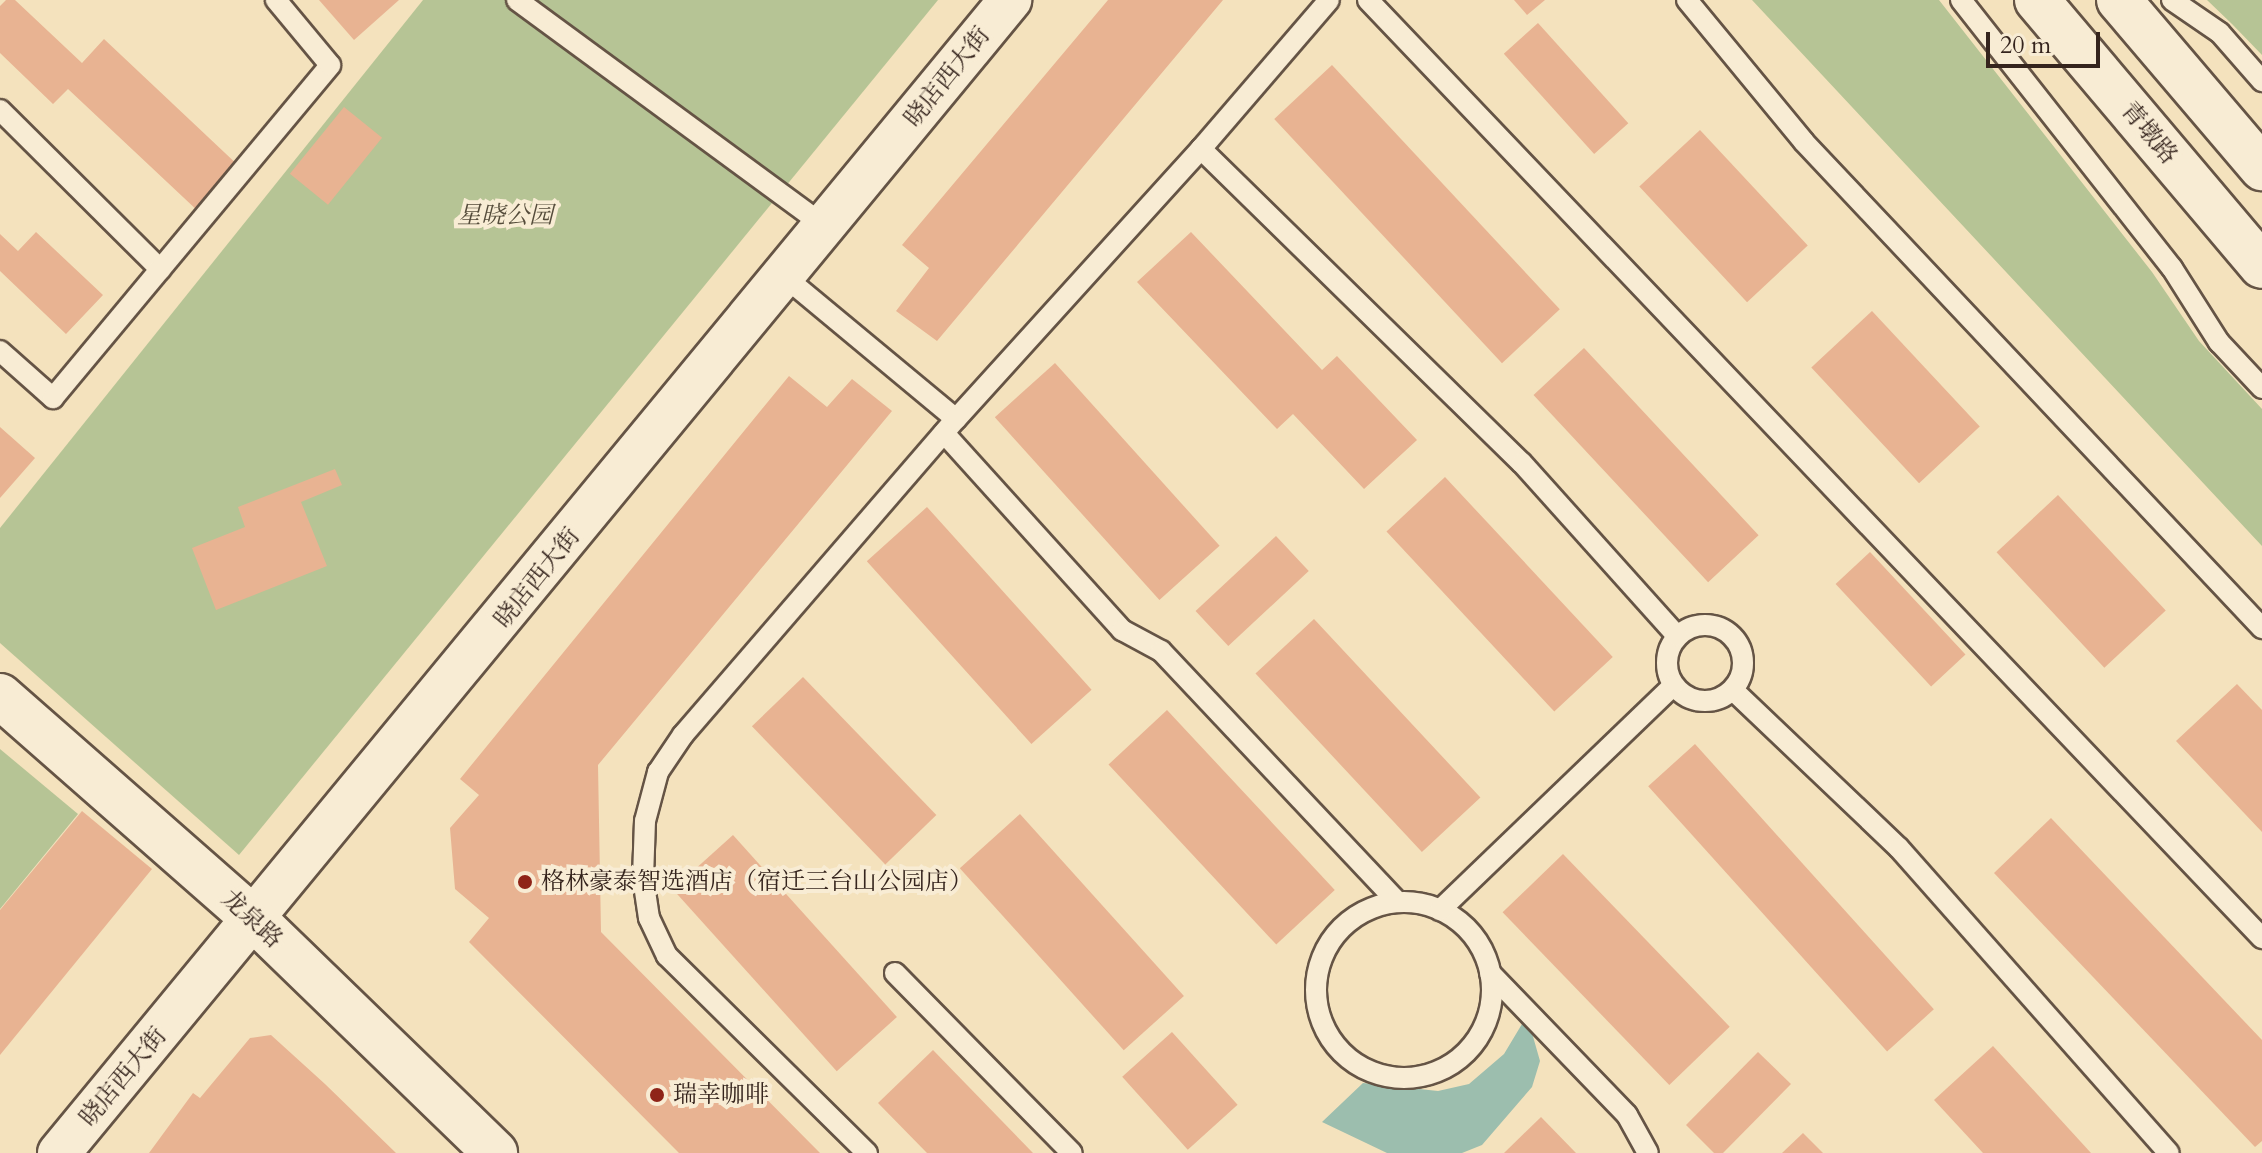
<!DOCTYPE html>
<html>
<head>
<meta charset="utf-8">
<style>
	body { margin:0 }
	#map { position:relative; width:2262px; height:1153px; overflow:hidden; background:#f4e2bd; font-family:Cardo,"Noto Serif SC",serif }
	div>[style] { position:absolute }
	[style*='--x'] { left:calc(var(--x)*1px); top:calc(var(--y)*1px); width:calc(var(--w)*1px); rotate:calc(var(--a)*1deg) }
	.green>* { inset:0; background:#b6c495 }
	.water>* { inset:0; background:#9cbeae }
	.building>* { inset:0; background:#e8b392; transform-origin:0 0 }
	.roads { filter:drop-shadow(2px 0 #655445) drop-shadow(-2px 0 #655445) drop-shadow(0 2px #655445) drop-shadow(0 -2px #655445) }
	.lane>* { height:20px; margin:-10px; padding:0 10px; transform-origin:10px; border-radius:10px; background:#f8ecd4 }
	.lane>.ring { margin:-10px; padding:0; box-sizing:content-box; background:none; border:20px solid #f8ecd4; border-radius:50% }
	.street>* { height:42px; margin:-21px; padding:0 21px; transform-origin:21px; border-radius:21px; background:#f8ecd4 }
	.secondary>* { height:44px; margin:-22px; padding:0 22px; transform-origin:22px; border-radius:22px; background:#f8ecd4 }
	.dots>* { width:22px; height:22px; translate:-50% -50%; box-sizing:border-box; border:4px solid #f8ecd4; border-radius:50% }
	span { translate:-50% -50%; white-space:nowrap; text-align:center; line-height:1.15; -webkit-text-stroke:8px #f8ecd4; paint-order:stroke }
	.street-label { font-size:24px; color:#35241d }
	.park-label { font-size:24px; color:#554c3b; font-style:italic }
	.poi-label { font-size:24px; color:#35241d }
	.left { translate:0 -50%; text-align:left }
	.scale { position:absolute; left:1986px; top:32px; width:114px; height:36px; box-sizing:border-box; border:4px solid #35241d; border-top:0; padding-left:10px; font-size:24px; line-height:28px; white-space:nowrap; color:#35241d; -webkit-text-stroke:6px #f8ecd4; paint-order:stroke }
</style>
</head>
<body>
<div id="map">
	<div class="green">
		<div style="clip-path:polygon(423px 0,938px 0,239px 855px,0 643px,0 528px)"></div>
		<div style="clip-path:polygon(1752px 0,1939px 0,2152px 272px,2199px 341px,2262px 409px,2262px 546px)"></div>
		<div style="clip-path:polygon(2207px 0,2262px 0,2262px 55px,2232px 24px)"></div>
		<div style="clip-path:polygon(0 749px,78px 814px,0 909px)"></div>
	</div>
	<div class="water">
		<div style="clip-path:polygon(1522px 1024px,1532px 1033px,1540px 1061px,1532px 1087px,1482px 1145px,1462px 1153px,1387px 1153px,1322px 1122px,1363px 1083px,1438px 1091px,1469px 1084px,1504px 1054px)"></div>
	</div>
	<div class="building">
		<div style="clip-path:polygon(6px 0,15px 0,82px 63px,104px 39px,242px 169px,200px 213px,68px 89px,53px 104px,0 53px,0 6px)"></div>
		<div style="clip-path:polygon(319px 0,399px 0,354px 40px)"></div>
		<div style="clip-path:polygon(1108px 0,1223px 0,937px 341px,896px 311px,929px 268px,902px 245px)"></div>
		<div style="clip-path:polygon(1514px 0,1545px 0,1527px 15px)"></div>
		<div style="left:1538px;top:23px;width:135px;height:46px;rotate:48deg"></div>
		<div style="left:1332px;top:65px;width:334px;height:79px;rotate:47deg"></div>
		<div style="left:344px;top:107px;width:49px;height:86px;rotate:39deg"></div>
		<div style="left:1700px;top:130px;width:158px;height:83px;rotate:47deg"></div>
		<div style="clip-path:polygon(36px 232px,103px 295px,66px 334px,0 271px,0 234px,18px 251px)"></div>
		<div style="clip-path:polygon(1191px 232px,1322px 370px,1337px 356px,1417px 440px,1364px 489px,1293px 414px,1277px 429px,1137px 282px)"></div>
		<div style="left:1872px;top:311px;width:158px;height:83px;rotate:47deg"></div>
		<div style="left:1584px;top:348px;width:256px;height:69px;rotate:47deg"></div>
		<div style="left:1055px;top:363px;width:246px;height:81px;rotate:48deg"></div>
		<div style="clip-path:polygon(789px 376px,827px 407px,852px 379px,892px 411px,598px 765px,601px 932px,820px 1153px,679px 1153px,469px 942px,489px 918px,455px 889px,450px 828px,479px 795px,460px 779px)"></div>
		<div style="clip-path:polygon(0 427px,35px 458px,0 498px)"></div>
		<div style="clip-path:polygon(335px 469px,342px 485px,301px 502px,327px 566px,216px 610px,192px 548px,245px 527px,238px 507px)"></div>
		<div style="left:1445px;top:477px;width:246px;height:80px;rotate:47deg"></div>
		<div style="left:2058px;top:495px;width:158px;height:84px;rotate:47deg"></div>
		<div style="left:927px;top:507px;width:246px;height:81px;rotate:48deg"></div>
		<div style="left:1276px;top:536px;width:48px;height:110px;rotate:47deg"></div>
		<div style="left:1870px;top:552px;width:140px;height:47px;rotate:47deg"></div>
		<div style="left:1314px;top:619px;width:244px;height:80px;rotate:47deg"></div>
		<div style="left:803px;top:677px;width:192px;height:71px;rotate:46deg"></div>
		<div style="clip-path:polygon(2237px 684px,2262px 710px,2262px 832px,2176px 741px)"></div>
		<div style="left:1167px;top:710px;width:246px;height:80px;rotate:47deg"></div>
		<div style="left:1695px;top:744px;width:357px;height:63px;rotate:48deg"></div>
		<div style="clip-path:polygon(82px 811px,152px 869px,0 1055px,0 910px)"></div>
		<div style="left:1020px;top:814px;width:245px;height:81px;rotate:48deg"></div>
		<div style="clip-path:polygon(2051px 818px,2262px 1040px,2262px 1141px,2255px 1147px,1994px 873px)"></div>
		<div style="left:733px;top:835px;width:245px;height:81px;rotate:48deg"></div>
		<div style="left:1563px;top:854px;width:240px;height:84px;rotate:46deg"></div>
		<div style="left:1172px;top:1032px;width:98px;height:67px;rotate:48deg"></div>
		<div style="clip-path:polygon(271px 1035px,325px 1084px,396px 1153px,149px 1153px,193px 1093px,200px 1098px,250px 1038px)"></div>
		<div style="clip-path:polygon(1993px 1046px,2091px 1153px,1983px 1153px,1934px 1100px)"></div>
		<div style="clip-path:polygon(933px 1050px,1033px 1153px,927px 1153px,878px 1103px)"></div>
		<div style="clip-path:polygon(1758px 1052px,1791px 1084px,1723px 1153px,1714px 1153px,1686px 1125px)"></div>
		<div style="clip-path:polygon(1541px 1117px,1576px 1153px,1504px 1153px)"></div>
		<div style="clip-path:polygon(1803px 1133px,1823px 1153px,1782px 1153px)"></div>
	</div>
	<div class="roads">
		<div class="lane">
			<div style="--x:517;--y:0;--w:383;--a:36.3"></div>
			<div style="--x:1368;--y:0;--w:1296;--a:46.38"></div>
			<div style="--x:1687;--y:0;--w:184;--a:50.5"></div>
			<div style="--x:1804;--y:142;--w:668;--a:46.7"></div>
			<div style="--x:1961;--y:0;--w:341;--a:51.8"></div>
			<div style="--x:2172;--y:268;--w:88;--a:57.6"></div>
			<div style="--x:2219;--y:342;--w:63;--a:46.9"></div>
			<div style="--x:2172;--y:0;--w:58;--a:34.5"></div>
			<div style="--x:2220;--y:33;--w:64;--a:48.8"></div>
			<div style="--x:0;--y:110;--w:226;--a:44.8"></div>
			<div style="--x:1201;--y:149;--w:196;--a:-49.3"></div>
			<div style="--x:785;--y:277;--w:222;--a:39.7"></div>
			<div style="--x:0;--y:351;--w:71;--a:41.6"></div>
			<div style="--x:53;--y:398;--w:433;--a:-50.2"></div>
			<div style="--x:330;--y:65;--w:85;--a:-129.7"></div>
			<div style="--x:944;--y:433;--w:266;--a:47.9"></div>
			<div style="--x:1122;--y:630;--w:44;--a:28.3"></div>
			<div style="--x:1161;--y:651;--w:344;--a:46.7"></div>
			<div class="ring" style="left:1667px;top:625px;width:56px;height:56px"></div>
			<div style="--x:1733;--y:690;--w:229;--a:43.6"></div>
			<div style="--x:1899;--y:848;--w:407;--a:48.5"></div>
			<div class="ring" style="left:1316px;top:902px;width:156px;height:156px"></div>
			<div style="--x:1440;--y:910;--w:323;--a:-43.9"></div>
			<div style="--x:895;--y:973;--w:252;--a:45.5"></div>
			<div style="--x:1490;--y:973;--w:197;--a:46"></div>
			<div style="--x:1627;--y:1115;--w:43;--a:61.1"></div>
			<div style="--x:867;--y:1153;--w:281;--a:-135.4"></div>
			<div style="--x:667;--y:956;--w:42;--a:-115.3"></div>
			<div style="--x:649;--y:918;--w:40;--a:-98.5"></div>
			<div style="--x:643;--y:878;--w:57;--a:-88"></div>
			<div style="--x:645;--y:821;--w:51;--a:-75.1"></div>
			<div style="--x:658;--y:772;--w:45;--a:-56"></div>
			<div style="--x:683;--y:735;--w:418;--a:-49.2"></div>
			<div style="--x:956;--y:419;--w:365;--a:-47.8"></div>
			<div style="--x:1201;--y:149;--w:449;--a:44.4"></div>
			<div style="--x:1522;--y:463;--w:232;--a:48.1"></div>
		</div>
		<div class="street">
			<div style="--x:59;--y:1153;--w:1495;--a:-50.48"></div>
		</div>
		<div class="secondary">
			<div style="--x:2037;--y:0;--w:348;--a:49.8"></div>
			<div style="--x:2119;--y:0;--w:221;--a:49.6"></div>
			<div style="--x:0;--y:696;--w:341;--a:41.3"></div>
			<div style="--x:256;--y:921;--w:333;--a:44.1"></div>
		</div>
	</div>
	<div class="dots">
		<div style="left:525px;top:882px;background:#8f2418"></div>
		<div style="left:657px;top:1095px;background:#8f2418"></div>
	</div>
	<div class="street-label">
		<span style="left:947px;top:77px;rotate:-51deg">晓店西大街</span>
		<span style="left:2149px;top:133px;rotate:50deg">青墩路</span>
		<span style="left:537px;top:578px;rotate:-51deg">晓店西大街</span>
		<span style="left:252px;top:919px;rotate:43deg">龙泉路</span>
		<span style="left:123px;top:1077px;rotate:-50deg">晓店西大街</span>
	</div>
	<div class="park-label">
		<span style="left:505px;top:216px">星晓公园</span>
	</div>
	<div class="poi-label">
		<span class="left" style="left:541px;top:882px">格林豪泰智选酒店（宿迁三台山公园店）</span>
		<span class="left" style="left:673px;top:1095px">瑞幸咖啡</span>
	</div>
	<div class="scale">20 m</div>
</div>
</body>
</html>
